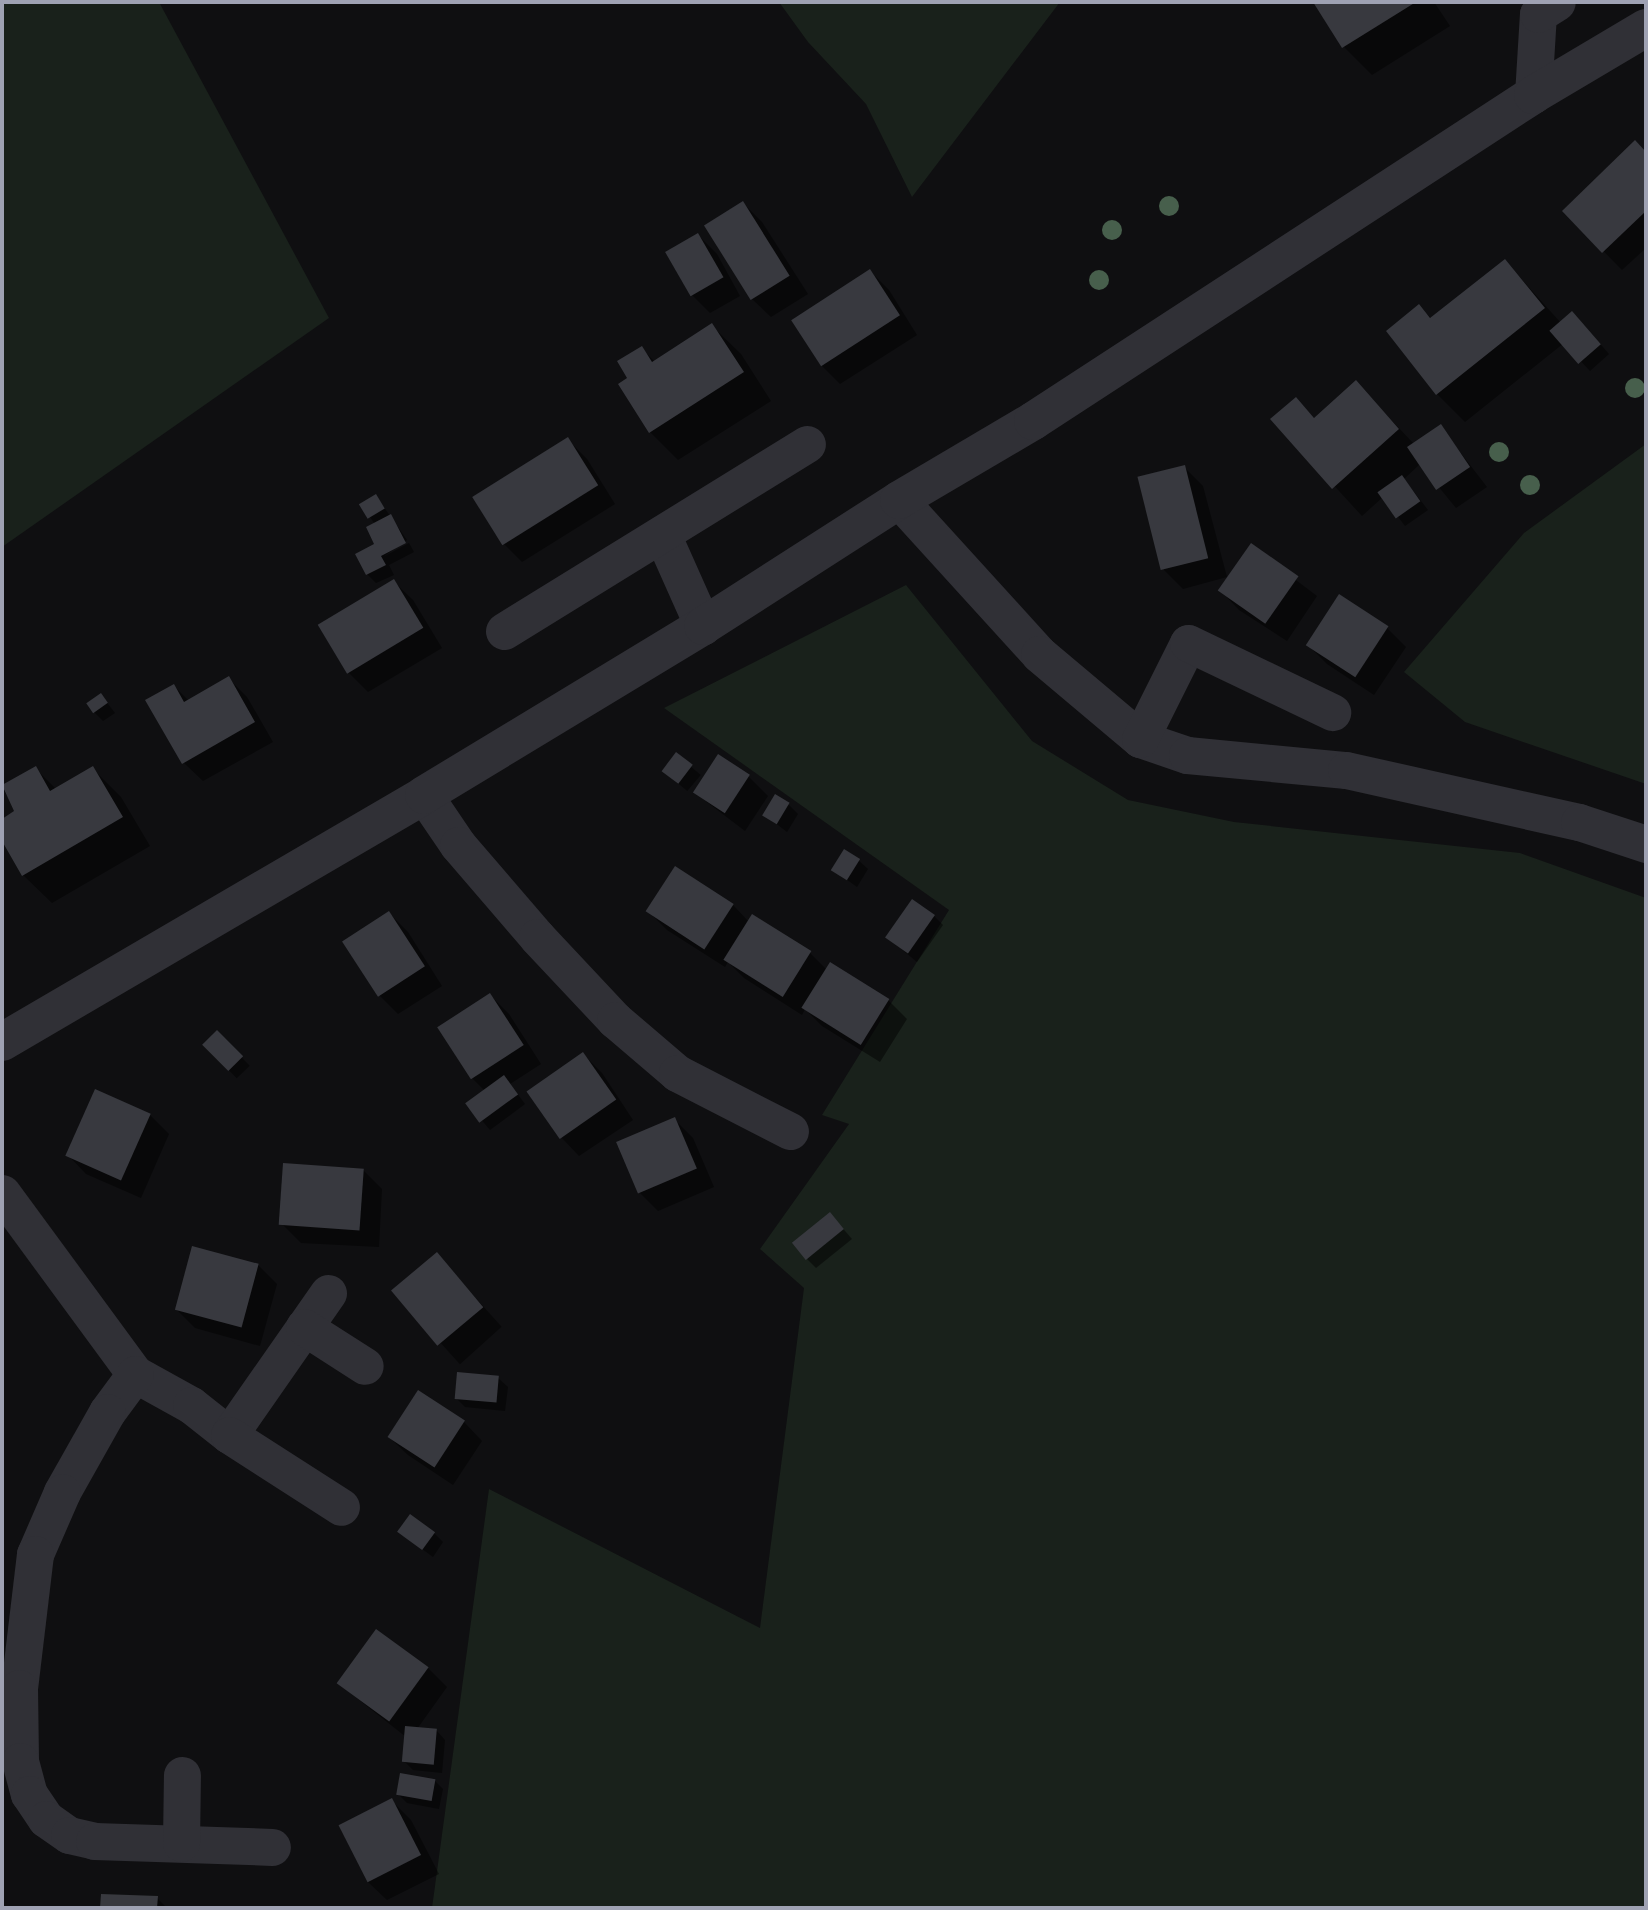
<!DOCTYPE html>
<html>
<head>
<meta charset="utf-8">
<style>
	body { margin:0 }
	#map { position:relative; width:1648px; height:1910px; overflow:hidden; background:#0f0f11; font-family:Poppins,sans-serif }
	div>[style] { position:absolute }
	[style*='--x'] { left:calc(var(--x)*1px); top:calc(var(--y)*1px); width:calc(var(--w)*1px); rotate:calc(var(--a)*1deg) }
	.green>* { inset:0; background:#19211b }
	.shadow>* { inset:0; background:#0007; transform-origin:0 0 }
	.building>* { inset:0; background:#38393f; transform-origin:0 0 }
	.minor>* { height:37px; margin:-18.5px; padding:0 18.5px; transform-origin:18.5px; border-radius:18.5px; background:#303036 }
	.tertiary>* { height:38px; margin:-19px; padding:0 19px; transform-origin:19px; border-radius:19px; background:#303036 }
	.trees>* { width:20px; height:20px; margin:-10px; border-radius:50%; background:#475f4c }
	span { translate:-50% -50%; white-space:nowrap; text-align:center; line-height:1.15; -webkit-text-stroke:5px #0b0a0c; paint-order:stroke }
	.frame { position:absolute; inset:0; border:4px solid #9fa2b3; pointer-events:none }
</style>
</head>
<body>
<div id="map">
	<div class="green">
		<div style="clip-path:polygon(2px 2px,159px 2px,329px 318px,2px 547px)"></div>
		<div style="clip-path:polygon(779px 2px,1060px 2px,912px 197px,866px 104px,808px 42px)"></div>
		<div style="clip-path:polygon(1646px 444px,1646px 784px,1465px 722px,1404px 672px,1524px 533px)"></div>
		<div style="clip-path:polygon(906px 585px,1032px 741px,1128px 800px,1234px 822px,1520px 853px,1646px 898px,1646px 1908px,432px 1908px,489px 1489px,760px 1628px,804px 1288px,760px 1249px,849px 1124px,822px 1115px,949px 910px,664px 708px)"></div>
	</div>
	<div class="shadow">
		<div style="clip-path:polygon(1315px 2px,1434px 2px,1450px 26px,1372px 75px,1344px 47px)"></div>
		<div style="clip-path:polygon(1635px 143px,1646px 153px,1646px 248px,1622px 270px,1564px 211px)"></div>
		<div style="clip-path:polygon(743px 203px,762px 222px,808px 294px,771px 317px,752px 299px)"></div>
		<div style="clip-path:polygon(698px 235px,717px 254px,740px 296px,710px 313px,691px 294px,667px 252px)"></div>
		<div style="clip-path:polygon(1505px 261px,1561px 323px,1581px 322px,1609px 354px,1590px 371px,1564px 343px,1465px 422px,1437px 394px,1419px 307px,1432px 319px)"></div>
		<div style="clip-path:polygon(870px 271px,889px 290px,917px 335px,840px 384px,821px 365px)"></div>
		<div style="clip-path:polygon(712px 326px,741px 354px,771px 401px,678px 460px,650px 432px,630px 378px,641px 348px,655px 362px)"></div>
		<div style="clip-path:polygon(1356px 383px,1414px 444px,1440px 426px,1487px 487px,1456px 508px,1420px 464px,1404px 479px,1428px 510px,1405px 526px,1383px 497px,1362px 516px,1273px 419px,1296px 399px,1315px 419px)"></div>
		<div style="clip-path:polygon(568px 440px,587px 459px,615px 504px,522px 562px,503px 543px)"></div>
		<div style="clip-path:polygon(1184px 467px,1203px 486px,1227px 577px,1183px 589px,1164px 570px)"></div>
		<div style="clip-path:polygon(376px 496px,407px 540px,383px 557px,409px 543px,414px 552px,389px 565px,394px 575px,376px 583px,367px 574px,377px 545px,375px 524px,361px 505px)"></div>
		<div style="clip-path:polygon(1251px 546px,1317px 596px,1287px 641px,1239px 610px,1221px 591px)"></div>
		<div style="clip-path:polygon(394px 582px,413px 600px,442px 648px,368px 692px,349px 673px)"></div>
		<div style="clip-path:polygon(1340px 597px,1387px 628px,1406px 647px,1374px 695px,1327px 664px,1308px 645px)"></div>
		<div style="clip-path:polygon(228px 678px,247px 697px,273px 742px,203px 781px,184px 763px,174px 686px,189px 701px)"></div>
		<div style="clip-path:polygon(101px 695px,115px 713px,103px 721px,94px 712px)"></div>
		<div style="left:677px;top:755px;width:31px;height:21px;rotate:40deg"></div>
		<div style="clip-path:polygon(35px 768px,56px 789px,92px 768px,121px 797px,150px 846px,52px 903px,23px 875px,2px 838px,2px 821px,17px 812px,2px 787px)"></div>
		<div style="clip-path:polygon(749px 777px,768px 796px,745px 831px,695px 793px)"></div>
		<div style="clip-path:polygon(789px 805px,798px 814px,787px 832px,765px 815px)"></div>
		<div style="clip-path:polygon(858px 860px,868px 869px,857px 887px,835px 871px)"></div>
		<div style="clip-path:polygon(733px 905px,749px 922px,810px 953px,827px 970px,888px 1000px,907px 1019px,880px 1062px,822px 1026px,805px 1009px,802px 1015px,744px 978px,728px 962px,725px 967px,667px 930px,648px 911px)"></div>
		<div style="clip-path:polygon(389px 913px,408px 932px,442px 986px,398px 1014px,379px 995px)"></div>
		<div style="clip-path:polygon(934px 916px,943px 925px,917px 962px,887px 937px)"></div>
		<div style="clip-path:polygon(490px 995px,509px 1014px,541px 1064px,510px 1084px,525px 1104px,490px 1130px,468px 1104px,485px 1091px,472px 1078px)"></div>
		<div style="left:217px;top:1032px;width:47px;height:18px;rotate:46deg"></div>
		<div style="clip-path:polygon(583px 1054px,602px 1073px,633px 1120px,579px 1156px,561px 1137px)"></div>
		<div style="clip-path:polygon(150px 1115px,169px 1134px,141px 1198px,86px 1174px,68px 1155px)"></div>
		<div style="clip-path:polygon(674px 1119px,693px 1138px,714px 1187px,658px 1211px,639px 1192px)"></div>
		<div style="clip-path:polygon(363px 1170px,382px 1189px,379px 1247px,301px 1243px,282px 1224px)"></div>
		<div style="clip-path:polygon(839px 1224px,852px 1239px,816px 1268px,807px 1259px)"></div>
		<div style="left:436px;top:1254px;width:98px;height:56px;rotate:48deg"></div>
		<div style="clip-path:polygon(258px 1265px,277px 1284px,260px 1346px,195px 1328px,176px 1309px)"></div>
		<div style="clip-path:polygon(498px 1378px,508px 1387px,505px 1411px,465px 1407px,456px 1398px)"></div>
		<div style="clip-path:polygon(464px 1422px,482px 1441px,453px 1485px,408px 1455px,389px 1437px)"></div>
		<div style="clip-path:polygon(399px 1532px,434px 1533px,443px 1542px,433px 1557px)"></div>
		<div style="clip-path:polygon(428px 1668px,447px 1687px,417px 1729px,436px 1730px,445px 1740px,442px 1773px,413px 1770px,404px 1761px,406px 1737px,339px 1684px)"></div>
		<div style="clip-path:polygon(434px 1780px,443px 1789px,439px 1809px,407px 1803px,398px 1794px)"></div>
		<div style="clip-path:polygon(392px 1801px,411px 1820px,439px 1874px,387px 1900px,368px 1882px)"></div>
		<div style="clip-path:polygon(103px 1896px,157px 1898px,167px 1908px,102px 1908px)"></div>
	</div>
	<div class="building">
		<div style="clip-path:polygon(1313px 2px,1416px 2px,1342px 48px)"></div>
		<div style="clip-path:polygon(1635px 140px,1646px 152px,1646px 211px,1602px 253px,1562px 211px)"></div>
		<div style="left:743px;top:201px;width:88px;height:46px;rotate:58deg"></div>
		<div style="left:698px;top:233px;width:51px;height:38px;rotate:60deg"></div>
		<div style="clip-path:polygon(1505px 259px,1545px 308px,1436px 395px,1386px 331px,1419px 304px,1430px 318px)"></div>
		<div style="left:870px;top:269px;width:55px;height:94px;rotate:57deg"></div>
		<div style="left:1572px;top:311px;width:44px;height:30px;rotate:49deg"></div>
		<div style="clip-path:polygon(712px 323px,744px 372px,649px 433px,618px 384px,627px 378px,617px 361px,642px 346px,652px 362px)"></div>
		<div style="clip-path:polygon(1356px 380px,1399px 429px,1332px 489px,1270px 419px,1296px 397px,1314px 418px)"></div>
		<div style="left:1441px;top:424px;width:52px;height:41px;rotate:56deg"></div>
		<div style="left:568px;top:437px;width:57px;height:113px;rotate:58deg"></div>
		<div style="left:1185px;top:465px;width:96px;height:49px;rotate:76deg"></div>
		<div style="left:1402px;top:475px;width:32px;height:30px;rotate:55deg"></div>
		<div style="left:376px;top:494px;width:17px;height:20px;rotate:59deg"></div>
		<div style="clip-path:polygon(391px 514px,406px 543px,381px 556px,386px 565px,366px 575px,355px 554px,374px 544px,366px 527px)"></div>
		<div style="left:1251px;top:543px;width:58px;height:58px;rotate:35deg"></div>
		<div style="left:394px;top:579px;width:57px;height:89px;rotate:59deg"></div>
		<div style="left:1339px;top:594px;width:59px;height:61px;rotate:33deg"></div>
		<div style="clip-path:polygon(229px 676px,255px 722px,182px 764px,145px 700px,174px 684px,184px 702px)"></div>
		<div style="left:101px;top:693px;width:12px;height:18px;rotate:55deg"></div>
		<div style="left:676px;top:752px;width:21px;height:24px;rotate:37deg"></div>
		<div style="left:718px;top:754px;width:38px;height:46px;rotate:33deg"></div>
		<div style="clip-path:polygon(36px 766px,50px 791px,93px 766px,123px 817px,22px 876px,2px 841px,2px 819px,14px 811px,2px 785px)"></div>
		<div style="left:775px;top:794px;width:17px;height:25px;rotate:31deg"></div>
		<div style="left:844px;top:849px;width:19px;height:25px;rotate:32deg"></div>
		<div style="left:675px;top:866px;width:70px;height:54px;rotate:33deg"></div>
		<div style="left:912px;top:899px;width:28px;height:47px;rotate:35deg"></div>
		<div style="left:389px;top:911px;width:66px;height:56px;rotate:57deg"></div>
		<div style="left:752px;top:914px;width:70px;height:54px;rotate:32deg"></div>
		<div style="left:830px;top:962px;width:70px;height:54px;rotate:32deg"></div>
		<div style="left:490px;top:993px;width:62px;height:63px;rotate:57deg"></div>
		<div style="left:217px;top:1030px;width:37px;height:21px;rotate:45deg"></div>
		<div style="left:583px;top:1052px;width:58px;height:69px;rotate:55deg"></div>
		<div style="left:504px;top:1075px;width:24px;height:48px;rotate:54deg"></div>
		<div style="left:95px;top:1089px;width:61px;height:73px;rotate:24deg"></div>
		<div style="left:675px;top:1117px;width:56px;height:64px;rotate:67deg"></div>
		<div style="left:283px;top:1163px;width:81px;height:62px;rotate:4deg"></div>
		<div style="left:830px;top:1212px;width:22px;height:49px;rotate:51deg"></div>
		<div style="left:192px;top:1246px;width:69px;height:66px;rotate:15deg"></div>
		<div style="left:437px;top:1252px;width:72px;height:60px;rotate:50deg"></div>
		<div style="left:457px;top:1372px;width:42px;height:27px;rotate:5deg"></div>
		<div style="left:418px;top:1390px;width:56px;height:56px;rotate:33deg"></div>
		<div style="left:410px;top:1514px;width:31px;height:22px;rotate:36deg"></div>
		<div style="left:376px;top:1629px;width:65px;height:67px;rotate:36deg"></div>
		<div style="left:405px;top:1726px;width:32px;height:36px;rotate:5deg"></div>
		<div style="left:400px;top:1773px;width:36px;height:22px;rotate:10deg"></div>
		<div style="left:392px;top:1798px;width:64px;height:60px;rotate:63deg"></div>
		<div style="clip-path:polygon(101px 1894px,158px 1896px,157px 1908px,100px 1908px)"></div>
	</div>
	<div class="minor">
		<div style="--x:1533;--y:95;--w:81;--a:-86.5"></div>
		<div style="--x:1538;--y:14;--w:22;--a:-32"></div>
		<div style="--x:899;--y:500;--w:208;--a:47.7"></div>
		<div style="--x:1039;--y:654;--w:132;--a:40.1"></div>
		<div style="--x:1140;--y:739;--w:50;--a:18.8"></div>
		<div style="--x:1187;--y:755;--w:160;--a:5.4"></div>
		<div style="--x:1346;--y:770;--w:239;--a:12.6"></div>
		<div style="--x:1579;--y:822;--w:71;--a:18.2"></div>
		<div style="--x:662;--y:534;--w:101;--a:66"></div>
		<div style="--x:504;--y:631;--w:356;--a:-31.7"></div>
		<div style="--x:1140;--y:739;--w:107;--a:-63.4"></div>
		<div style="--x:1188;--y:643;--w:160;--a:25.6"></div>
		<div style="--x:424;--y:795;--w:60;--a:55.8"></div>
		<div style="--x:458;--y:845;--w:121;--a:49.3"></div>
		<div style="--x:537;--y:937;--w:114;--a:46.8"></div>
		<div style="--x:615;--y:1020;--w:82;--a:40.5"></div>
		<div style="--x:677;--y:1073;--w:127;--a:27.2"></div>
		<div style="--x:2;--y:1193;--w:225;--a:53.7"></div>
		<div style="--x:135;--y:1374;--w:64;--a:29"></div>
		<div style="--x:191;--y:1405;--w:48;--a:38.3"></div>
		<div style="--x:328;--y:1293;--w:173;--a:124.9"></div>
		<div style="--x:229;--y:1435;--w:133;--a:32.7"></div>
		<div style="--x:304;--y:1327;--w:72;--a:32.6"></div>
		<div style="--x:135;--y:1374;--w:47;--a:126.4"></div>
		<div style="--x:107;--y:1412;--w:92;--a:119.4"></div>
		<div style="--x:62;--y:1492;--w:68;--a:113.5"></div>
		<div style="--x:35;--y:1554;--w:135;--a:96.8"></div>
		<div style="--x:19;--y:1688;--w:73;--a:89.2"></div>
		<div style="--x:20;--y:1761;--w:34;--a:75"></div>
		<div style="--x:29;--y:1794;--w:30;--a:56"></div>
		<div style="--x:46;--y:1819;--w:28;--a:35"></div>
		<div style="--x:69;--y:1835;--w:26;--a:13"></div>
		<div style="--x:94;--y:1841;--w:178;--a:1.9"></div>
		<div style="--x:181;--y:1843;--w:68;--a:-89.2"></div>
	</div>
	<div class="tertiary">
		<div style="--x:2;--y:1042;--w:489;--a:-30.3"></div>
		<div style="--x:424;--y:795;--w:326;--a:-31.2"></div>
		<div style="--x:703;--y:626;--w:233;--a:-32.7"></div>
		<div style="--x:899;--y:500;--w:156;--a:-30.5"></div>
		<div style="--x:1033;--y:421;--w:597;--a:-33.1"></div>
		<div style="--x:1533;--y:95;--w:131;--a:-30.7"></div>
	</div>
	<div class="trees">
		<div style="left:1169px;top:206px"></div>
		<div style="left:1112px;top:230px"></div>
		<div style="left:1099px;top:280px"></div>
		<div style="left:1635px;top:388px"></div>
		<div style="left:1499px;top:452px"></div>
		<div style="left:1530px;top:485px"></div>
	</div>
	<div class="frame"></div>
</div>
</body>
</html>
